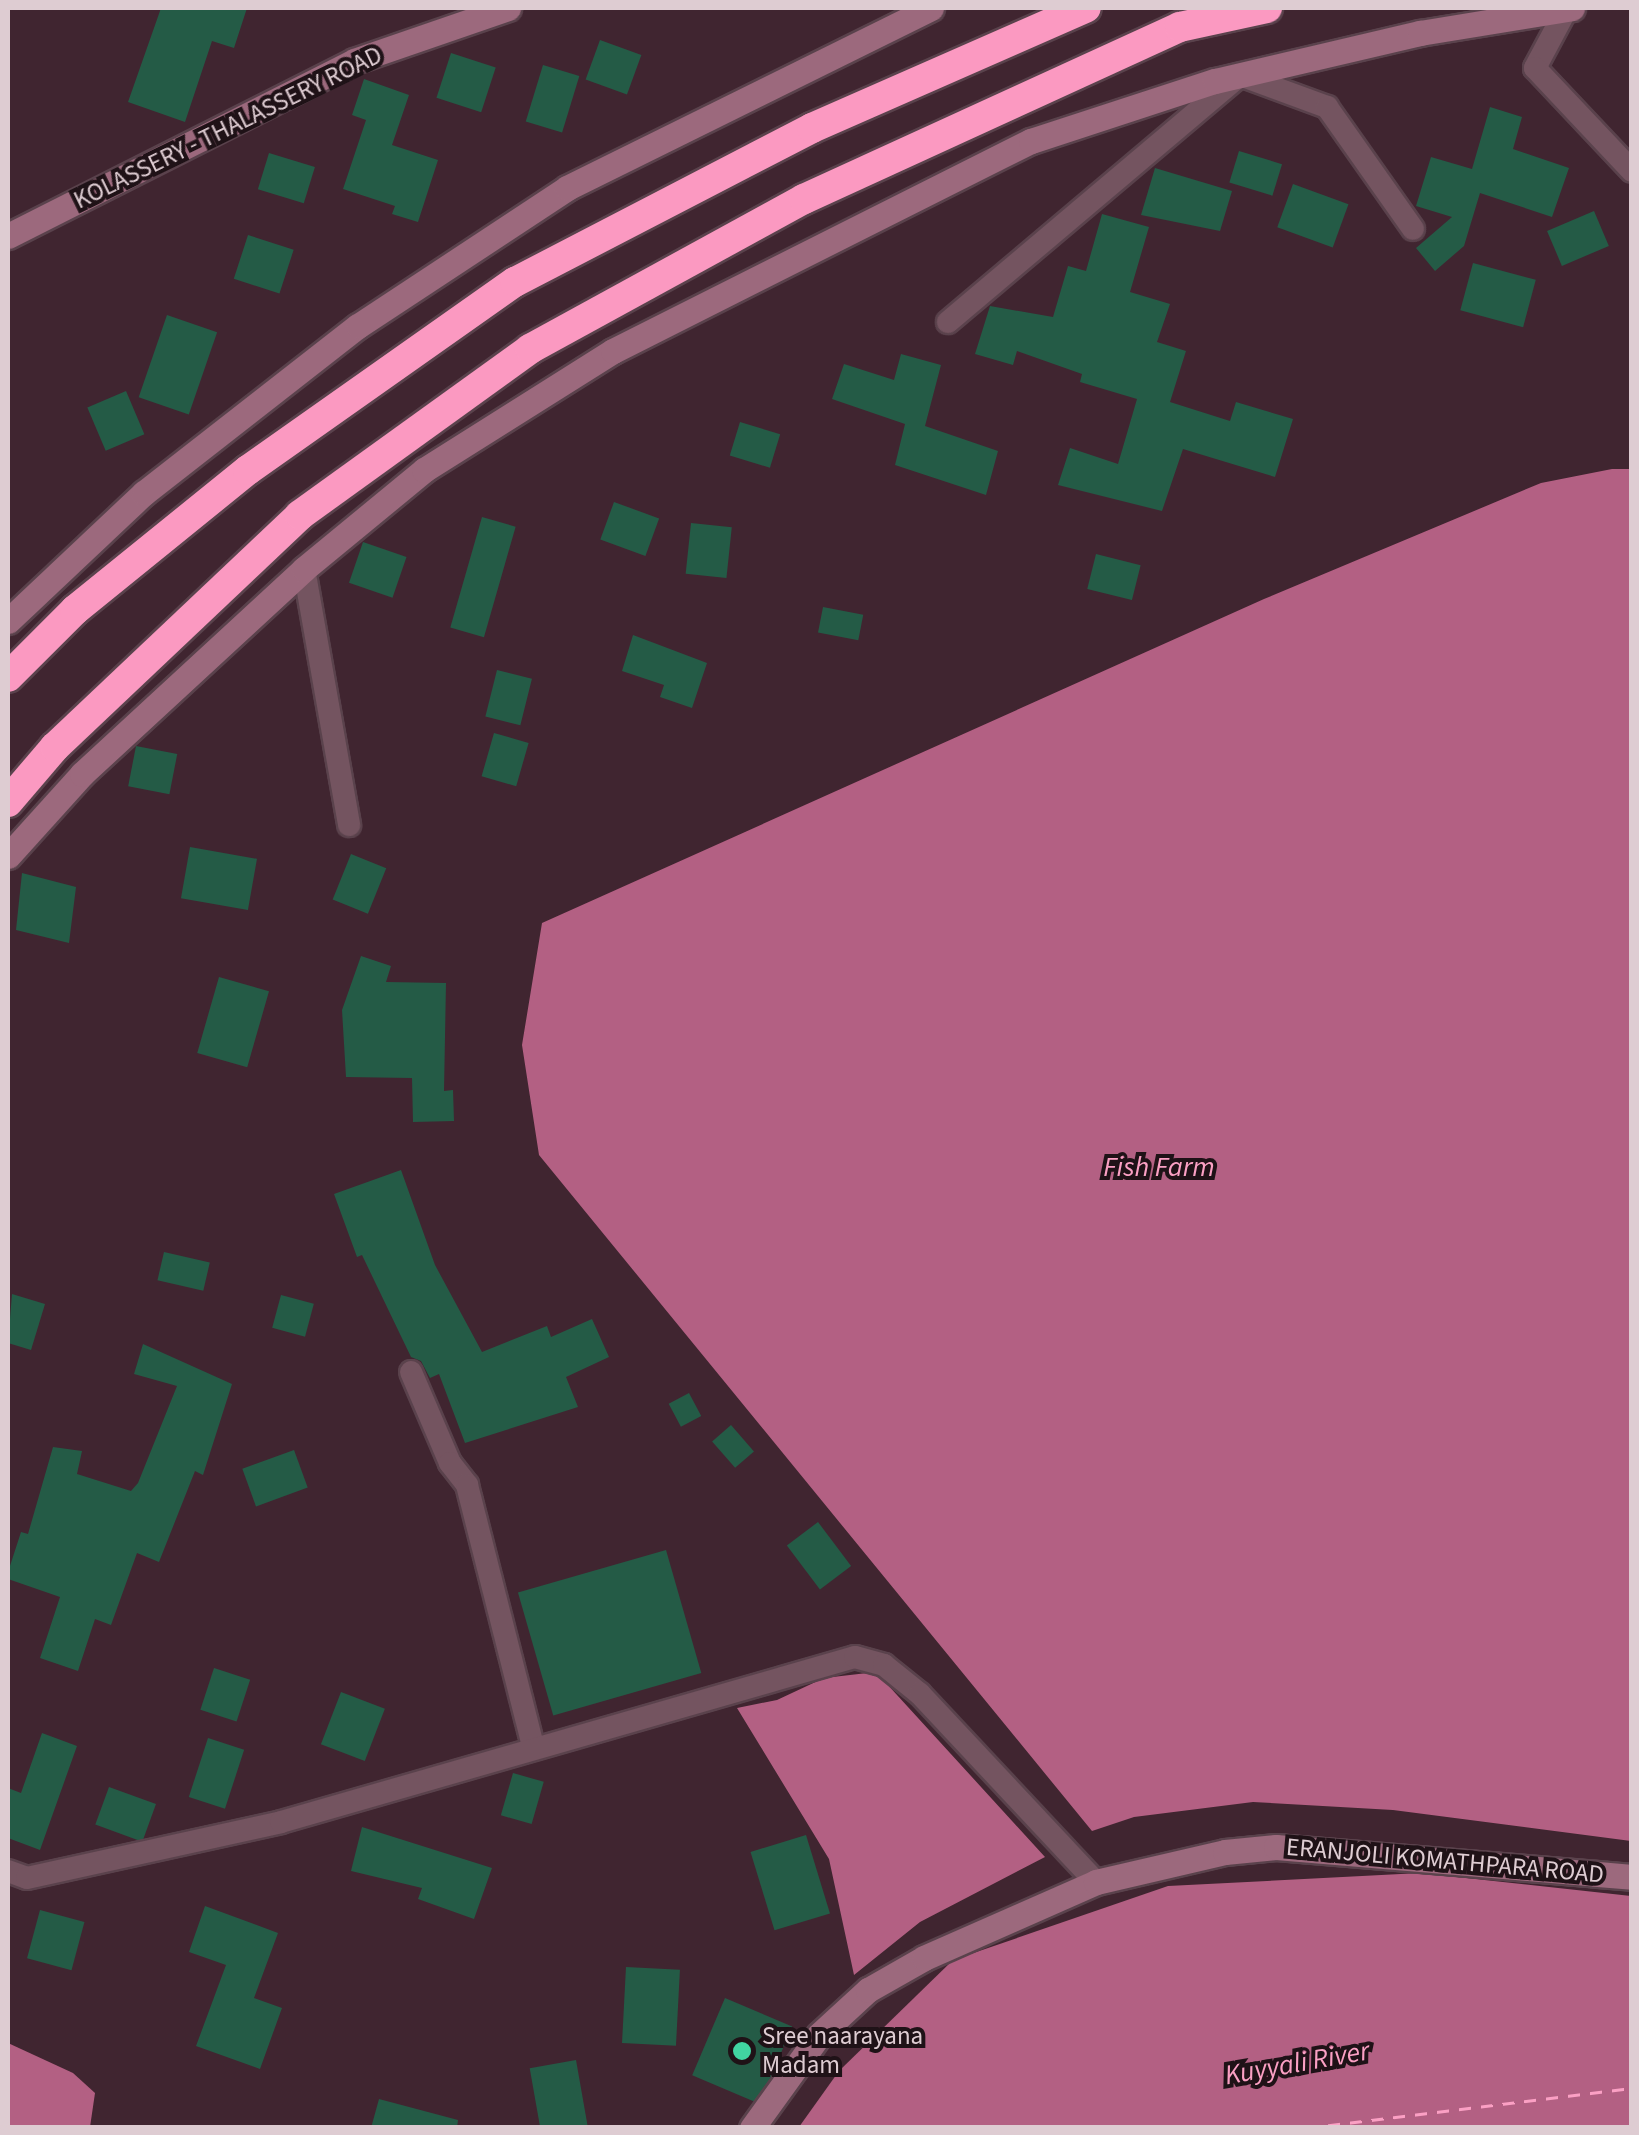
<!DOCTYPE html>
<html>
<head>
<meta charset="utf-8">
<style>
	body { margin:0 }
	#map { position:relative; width:1639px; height:2135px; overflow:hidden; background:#402530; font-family:"Source Sans 3",sans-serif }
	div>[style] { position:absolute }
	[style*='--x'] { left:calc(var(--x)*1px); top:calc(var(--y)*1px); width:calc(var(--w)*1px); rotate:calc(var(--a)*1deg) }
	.water>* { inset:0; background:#b36083 }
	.ferry>* { height:2.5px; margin-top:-1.25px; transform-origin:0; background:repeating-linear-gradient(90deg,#fba0c4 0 12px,transparent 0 22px) }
	.building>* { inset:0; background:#245b46; transform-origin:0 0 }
	.roads { filter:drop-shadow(2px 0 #5a424c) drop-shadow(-2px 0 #5a424c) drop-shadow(0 2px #5a424c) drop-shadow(0 -2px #5a424c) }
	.street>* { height:22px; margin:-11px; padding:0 11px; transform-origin:11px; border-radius:11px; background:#745460 }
	.secondary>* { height:25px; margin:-12.5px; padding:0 12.5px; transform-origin:12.5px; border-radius:12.5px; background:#9c697d }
	.highway>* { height:30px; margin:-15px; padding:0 15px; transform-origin:15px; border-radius:15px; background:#fb99c1 }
	.dots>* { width:28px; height:28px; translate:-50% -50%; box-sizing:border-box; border:5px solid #1f1217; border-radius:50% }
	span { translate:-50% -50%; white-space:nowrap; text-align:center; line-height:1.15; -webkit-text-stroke:8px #1f1217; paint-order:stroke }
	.street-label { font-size:25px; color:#deccd2 }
	.poi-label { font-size:25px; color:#deccd2 }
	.left { translate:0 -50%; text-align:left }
	.water-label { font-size:28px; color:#fba0c4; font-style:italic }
	.frame { position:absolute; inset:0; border:10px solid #deccd2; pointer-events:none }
</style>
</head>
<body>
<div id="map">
	<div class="water">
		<div style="clip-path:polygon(1612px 469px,1632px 469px,1631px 1841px,1393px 1810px,1253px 1802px,1134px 1817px,1092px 1831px,539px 1155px,522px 1045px,542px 923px,1264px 599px,1541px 483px)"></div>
		<div style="clip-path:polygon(876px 1672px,1045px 1857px,920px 1922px,854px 1975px,829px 1859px,737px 1708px,777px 1700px,824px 1678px)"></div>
		<div style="clip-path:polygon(1420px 1873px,1631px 1896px,1631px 2127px,799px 2127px,839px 2071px,953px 1960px,1168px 1886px)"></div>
		<div style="clip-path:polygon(8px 2043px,73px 2073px,95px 2093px,90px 2127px,8px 2127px)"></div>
	</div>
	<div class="ferry">
		<div style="--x:1306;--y:2128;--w:328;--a:-7"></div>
	</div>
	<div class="building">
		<div style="clip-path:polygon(161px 8px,247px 8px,234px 48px,212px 41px,185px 122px,128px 102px)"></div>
		<div style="left:600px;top:40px;width:44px;height:42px;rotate:20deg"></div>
		<div style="left:451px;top:53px;width:47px;height:47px;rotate:18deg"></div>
		<div style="left:543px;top:65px;width:38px;height:59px;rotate:17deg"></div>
		<div style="clip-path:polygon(364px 79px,409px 95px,392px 145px,438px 160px,418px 222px,392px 214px,395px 206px,343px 189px,366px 120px,352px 115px)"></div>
		<div style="clip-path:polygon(1490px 107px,1522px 117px,1513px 149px,1569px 168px,1552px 217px,1480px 193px,1464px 246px,1435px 271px,1416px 248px,1452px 217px,1416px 206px,1431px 157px,1472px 169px)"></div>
		<div style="left:1239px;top:151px;width:45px;height:33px;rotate:17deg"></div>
		<div style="left:269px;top:153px;width:48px;height:38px;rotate:17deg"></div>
		<div style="clip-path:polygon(1155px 168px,1232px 191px,1220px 231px,1141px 215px)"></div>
		<div style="left:1293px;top:184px;width:59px;height:46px;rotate:20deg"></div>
		<div style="left:1594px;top:211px;width:38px;height:51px;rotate:67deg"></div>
		<div style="clip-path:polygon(1102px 214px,1149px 227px,1130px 292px,1170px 304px,1157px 342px,1186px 351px,1170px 402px,1230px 421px,1236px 402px,1293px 419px,1275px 477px,1183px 449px,1162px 511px,1058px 485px,1070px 448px,1118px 464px,1137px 399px,1080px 382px,1082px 374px,1017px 351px,1013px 365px,975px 354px,990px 306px,1053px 317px,1068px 266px,1086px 271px)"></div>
		<div style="left:248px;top:235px;width:48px;height:46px;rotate:18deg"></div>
		<div style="left:1473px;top:263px;width:65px;height:49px;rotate:15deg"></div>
		<div style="left:167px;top:315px;width:53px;height:87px;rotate:19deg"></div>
		<div style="clip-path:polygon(901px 354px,941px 365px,925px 426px,998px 451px,986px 495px,895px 465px,905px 424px,832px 399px,844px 364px,894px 380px)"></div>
		<div style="left:126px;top:391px;width:47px;height:42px;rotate:67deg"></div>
		<div style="left:740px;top:422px;width:42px;height:35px;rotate:17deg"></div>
		<div style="left:614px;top:502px;width:48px;height:40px;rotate:20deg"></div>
		<div style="left:482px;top:517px;width:35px;height:115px;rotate:16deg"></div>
		<div style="left:691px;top:523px;width:41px;height:51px;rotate:6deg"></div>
		<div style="left:363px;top:542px;width:46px;height:43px;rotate:19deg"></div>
		<div style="left:1096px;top:554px;width:46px;height:36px;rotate:14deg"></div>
		<div style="left:823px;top:607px;width:41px;height:26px;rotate:11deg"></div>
		<div style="clip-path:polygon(633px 635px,707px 663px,692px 708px,660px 697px,664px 685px,622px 671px)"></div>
		<div style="left:497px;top:670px;width:36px;height:48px;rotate:14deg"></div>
		<div style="left:494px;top:733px;width:36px;height:45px;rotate:16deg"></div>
		<div style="left:136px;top:746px;width:42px;height:41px;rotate:11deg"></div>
		<div style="left:190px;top:847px;width:68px;height:52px;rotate:10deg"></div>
		<div style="left:351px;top:854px;width:38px;height:49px;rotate:22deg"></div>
		<div style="clip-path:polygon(22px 873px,76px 887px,69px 943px,16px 930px)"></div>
		<div style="clip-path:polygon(361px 956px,391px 966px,386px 982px,446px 983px,444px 1091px,453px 1090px,454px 1121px,413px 1122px,412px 1078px,346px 1077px,342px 1010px)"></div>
		<div style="left:219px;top:977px;width:52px;height:79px;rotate:16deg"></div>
		<div style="clip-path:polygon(401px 1170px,435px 1265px,482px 1352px,547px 1326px,551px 1337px,592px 1319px,609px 1357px,566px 1377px,578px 1407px,465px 1443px,439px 1374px,430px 1378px,421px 1361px,411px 1357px,362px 1255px,357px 1257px,334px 1194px)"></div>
		<div style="left:164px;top:1252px;width:47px;height:29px;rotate:13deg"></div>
		<div style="clip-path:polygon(12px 1294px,45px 1304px,31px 1350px,8px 1343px)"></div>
		<div style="left:281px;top:1295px;width:34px;height:34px;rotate:15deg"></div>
		<div style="clip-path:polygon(143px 1344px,232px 1384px,203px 1475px,195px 1471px,159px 1562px,137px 1553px,111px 1625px,95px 1619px,78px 1671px,40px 1658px,60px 1597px,8px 1579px,8px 1572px,21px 1532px,28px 1534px,53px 1447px,82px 1451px,77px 1474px,131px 1491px,138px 1483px,177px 1386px,134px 1374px)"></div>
		<div style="left:689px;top:1393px;width:26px;height:23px;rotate:62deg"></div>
		<div style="left:731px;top:1425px;width:35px;height:25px;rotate:49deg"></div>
		<div style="left:294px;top:1450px;width:40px;height:55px;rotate:70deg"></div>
		<div style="left:818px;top:1522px;width:55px;height:39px;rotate:53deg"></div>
		<div style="left:666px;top:1550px;width:128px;height:154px;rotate:74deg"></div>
		<div style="left:214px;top:1668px;width:38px;height:44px;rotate:18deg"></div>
		<div style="left:341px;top:1692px;width:47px;height:56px;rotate:21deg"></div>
		<div style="clip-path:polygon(42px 1733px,77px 1746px,40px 1850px,8px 1838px,8px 1788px,21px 1793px)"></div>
		<div style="left:208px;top:1738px;width:38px;height:62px;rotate:18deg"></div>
		<div style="left:513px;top:1773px;width:32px;height:44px;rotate:16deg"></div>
		<div style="left:109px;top:1787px;width:50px;height:40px;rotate:20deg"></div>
		<div style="clip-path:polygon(362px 1827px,492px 1868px,474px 1919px,418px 1899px,422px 1888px,351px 1871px)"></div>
		<div style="left:806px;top:1835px;width:82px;height:58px;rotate:73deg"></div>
		<div style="clip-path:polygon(205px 1906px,278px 1933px,254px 1998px,282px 2008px,260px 2069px,196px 2046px,226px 1965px,189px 1952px)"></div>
		<div style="left:40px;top:1910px;width:46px;height:50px;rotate:15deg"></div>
		<div style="left:626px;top:1967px;width:54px;height:76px;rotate:3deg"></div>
		<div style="left:725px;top:1998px;width:73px;height:84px;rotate:23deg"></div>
		<div style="left:576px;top:2060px;width:69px;height:47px;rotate:80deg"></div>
		<div style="clip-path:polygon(379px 2099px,458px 2120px,457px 2128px,371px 2128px)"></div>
	</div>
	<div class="roads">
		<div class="street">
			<div style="--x:1567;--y:8;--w:68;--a:118.1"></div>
			<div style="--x:1535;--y:68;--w:141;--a:46.7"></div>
			<div style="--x:948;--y:322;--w:382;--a:-40.2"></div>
			<div style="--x:1240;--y:75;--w:93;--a:20.2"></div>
			<div style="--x:1327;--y:107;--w:149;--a:54.8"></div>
			<div style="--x:304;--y:569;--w:260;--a:80"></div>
			<div style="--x:411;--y:1372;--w:99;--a:66.8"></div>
			<div style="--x:450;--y:1463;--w:28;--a:52"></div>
			<div style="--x:467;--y:1485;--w:269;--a:75.8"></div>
			<div style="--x:8;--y:1871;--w:20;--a:20"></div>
			<div style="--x:27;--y:1878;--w:260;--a:-12.4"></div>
			<div style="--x:281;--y:1822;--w:597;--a:-16.04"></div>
			<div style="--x:855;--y:1657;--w:30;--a:15"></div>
			<div style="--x:884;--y:1665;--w:46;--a:38.9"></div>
			<div style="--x:920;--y:1694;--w:258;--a:46.9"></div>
		</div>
		<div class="secondary">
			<div style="--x:8;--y:236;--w:388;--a:-26.8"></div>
			<div style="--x:354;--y:61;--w:163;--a:-19"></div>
			<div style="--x:8;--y:621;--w:187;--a:-43.3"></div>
			<div style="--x:144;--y:493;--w:271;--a:-38"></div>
			<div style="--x:358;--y:326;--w:250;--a:-33.4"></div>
			<div style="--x:567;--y:188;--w:406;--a:-26.3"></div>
			<div style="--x:8;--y:856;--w:110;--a:-47.9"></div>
			<div style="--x:82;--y:774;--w:302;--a:-42.7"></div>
			<div style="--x:304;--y:569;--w:156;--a:-39.5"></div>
			<div style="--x:424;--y:470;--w:223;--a:-32.2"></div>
			<div style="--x:613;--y:351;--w:468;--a:-26.7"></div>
			<div style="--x:1031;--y:141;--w:194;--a:-18.1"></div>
			<div style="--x:1215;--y:81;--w:211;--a:-13.2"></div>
			<div style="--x:1420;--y:33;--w:154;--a:-9.3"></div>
			<div style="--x:752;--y:2128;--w:115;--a:-54.2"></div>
			<div style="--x:819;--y:2035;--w:67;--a:-42.6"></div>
			<div style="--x:868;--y:1990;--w:64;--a:-29.7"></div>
			<div style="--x:924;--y:1958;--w:188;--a:-23.8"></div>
			<div style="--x:1096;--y:1882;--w:132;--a:-13.1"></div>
			<div style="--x:1225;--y:1852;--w:51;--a:-5.6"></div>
			<div style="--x:1276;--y:1847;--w:357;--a:4.8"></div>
		</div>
		<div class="highway">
			<div style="--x:8;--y:677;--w:95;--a:-45"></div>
			<div style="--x:75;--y:610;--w:223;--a:-39"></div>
			<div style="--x:248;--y:470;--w:327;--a:-35.2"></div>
			<div style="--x:515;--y:282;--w:335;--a:-27.4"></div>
			<div style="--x:812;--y:128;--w:299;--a:-23.7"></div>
			<div style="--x:8;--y:802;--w:72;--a:-49.5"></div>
			<div style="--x:55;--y:747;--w:337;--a:-43.4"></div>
			<div style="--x:300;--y:515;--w:284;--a:-35.8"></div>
			<div style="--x:530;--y:349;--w:312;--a:-28.7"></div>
			<div style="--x:804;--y:199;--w:413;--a:-24.6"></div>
			<div style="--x:1180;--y:27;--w:89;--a:-12.3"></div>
		</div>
	</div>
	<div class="dots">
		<div style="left:742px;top:2051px;background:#41d4a1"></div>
	</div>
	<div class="street-label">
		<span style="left:228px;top:128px;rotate:-26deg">KOLASSERY - THALASSERY ROAD</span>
		<span style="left:1445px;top:1861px;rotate:5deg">ERANJOLI KOMATHPARA ROAD</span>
	</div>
	<div class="poi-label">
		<span class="left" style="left:762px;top:2051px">Sree naarayana<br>Madam</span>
	</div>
	<div class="water-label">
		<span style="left:1159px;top:1167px">Fish Farm</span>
		<span style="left:1297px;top:2063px;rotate:-10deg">Kuyyali River</span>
	</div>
	<div class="frame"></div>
</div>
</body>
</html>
